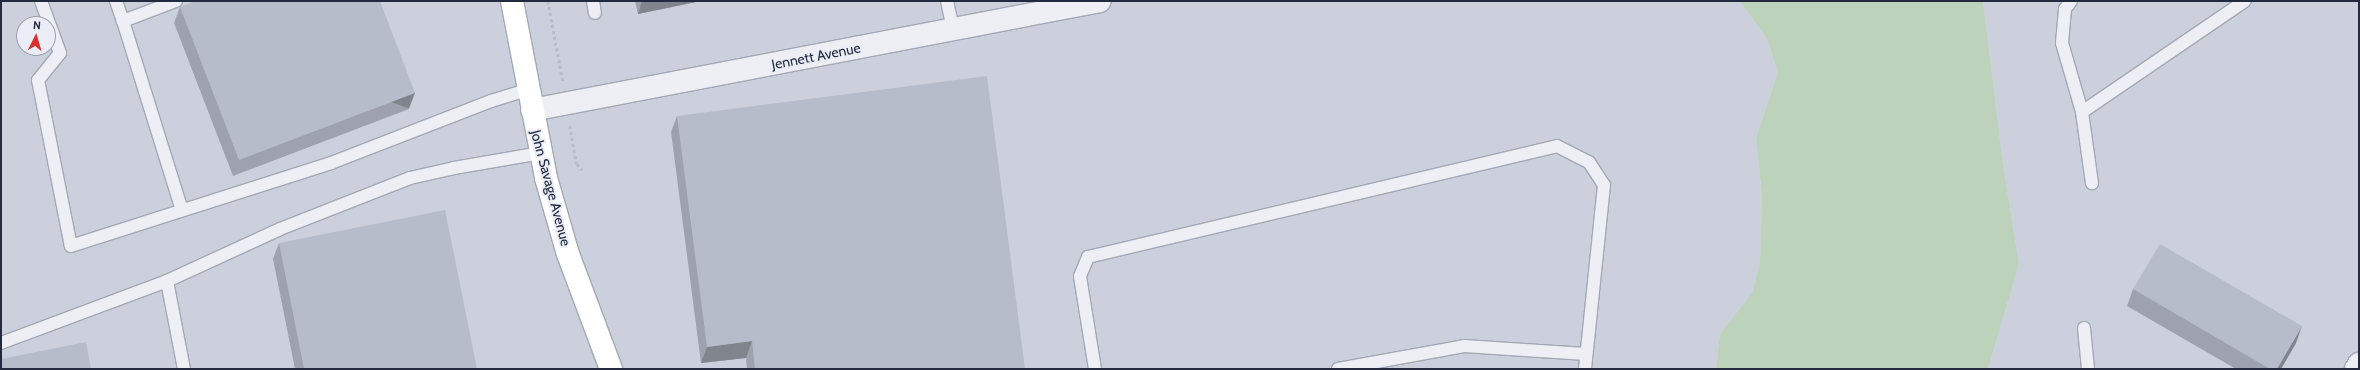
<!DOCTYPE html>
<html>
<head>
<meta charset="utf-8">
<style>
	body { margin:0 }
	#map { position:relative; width:2360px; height:370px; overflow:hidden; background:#dadee7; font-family:Cabin,sans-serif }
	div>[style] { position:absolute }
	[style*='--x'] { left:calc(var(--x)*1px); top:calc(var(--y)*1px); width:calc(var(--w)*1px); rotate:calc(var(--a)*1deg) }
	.built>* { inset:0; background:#ccd0dc }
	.green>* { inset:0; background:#bdd2bb }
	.path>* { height:2.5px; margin-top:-1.25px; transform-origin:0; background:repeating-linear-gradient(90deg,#b8bcc5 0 3px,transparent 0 6px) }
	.roads { filter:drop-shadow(1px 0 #a3a8b4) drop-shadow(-1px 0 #a3a8b4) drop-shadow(0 1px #a3a8b4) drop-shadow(0 -1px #a3a8b4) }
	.lane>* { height:12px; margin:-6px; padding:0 6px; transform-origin:6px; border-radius:6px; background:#edeff5 }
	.street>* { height:22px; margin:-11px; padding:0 11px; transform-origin:11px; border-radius:11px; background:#edeff5 }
	.secondary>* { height:22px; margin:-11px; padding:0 11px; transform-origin:11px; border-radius:11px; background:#fff }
	.wall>* { inset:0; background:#9da2ae }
	.shaded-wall>* { inset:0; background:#80848d; transform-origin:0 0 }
	.building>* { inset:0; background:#b7bcca }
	span { translate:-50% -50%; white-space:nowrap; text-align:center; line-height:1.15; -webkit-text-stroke:4px #eaedf5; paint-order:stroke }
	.street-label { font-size:14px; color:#23293e }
	.frame { position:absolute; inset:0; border:2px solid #23293e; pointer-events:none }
	.north { position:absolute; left:16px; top:16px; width:40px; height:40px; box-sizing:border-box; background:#eaedf5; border:1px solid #9a9fac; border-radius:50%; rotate:5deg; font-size:11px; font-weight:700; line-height:16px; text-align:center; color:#23293e }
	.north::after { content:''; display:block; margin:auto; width:14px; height:18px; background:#dc2f30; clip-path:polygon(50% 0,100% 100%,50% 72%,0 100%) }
</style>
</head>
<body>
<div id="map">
	<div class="built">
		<div style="clip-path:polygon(evenodd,1px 1px,1740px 1px,1767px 39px,1778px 72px,1756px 138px,1762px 196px,1760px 262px,1754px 292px,1720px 334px,1716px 369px,1px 369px,1px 1px,24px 24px,48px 24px,48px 48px,24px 48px,24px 24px)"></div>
		<div style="clip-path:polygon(1983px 1px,2359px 1px,2359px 369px,1988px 369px,2019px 264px,2003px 164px)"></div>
	</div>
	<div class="green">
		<div style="clip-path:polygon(1740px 1px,1983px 1px,2003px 164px,2019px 264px,1988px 369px,1716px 369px,1720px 334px,1753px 292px,1760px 262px,1762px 196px,1756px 138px,1778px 72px,1767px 39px)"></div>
	</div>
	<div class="path">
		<div style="--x:548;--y:1;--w:81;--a:79.4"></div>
		<div style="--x:570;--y:126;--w:39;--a:80"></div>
		<div style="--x:577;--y:164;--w:8;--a:50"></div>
	</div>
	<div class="roads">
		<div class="lane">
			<div style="--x:41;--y:1;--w:55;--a:69.9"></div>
			<div style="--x:60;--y:53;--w:35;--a:129"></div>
			<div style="--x:38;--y:80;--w:169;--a:78.8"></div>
			<div style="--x:71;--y:246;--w:273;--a:-17.7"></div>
			<div style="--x:331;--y:163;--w:172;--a:-21.2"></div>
			<div style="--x:491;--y:101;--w:39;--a:-17"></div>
			<div style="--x:116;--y:1;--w:21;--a:71"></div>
			<div style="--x:176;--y:1;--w:57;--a:159.3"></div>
			<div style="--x:123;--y:21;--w:198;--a:72.7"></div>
			<div style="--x:593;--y:1;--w:12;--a:81"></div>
			<div style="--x:947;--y:1;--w:29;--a:78"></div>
			<div style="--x:2071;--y:1;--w:10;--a:127"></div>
			<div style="--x:2065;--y:9;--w:34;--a:95"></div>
			<div style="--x:2062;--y:43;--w:72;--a:73.8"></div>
			<div style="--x:2082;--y:112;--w:197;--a:-34.3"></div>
			<div style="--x:2082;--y:112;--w:72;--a:82"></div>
			<div style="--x:167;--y:281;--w:90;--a:79.1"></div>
			<div style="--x:2084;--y:328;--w:41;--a:84.4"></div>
			<div style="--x:1;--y:343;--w:177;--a:-20.5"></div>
			<div style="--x:167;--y:281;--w:124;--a:-24.7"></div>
			<div style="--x:280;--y:229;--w:140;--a:-21.4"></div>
			<div style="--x:410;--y:178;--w:45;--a:-12.8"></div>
			<div style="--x:454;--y:168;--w:88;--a:-9.8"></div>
			<div style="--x:1095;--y:369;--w:94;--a:-99.2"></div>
			<div style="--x:1080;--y:276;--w:21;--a:-67"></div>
			<div style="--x:1088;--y:257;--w:482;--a:-13.3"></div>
			<div style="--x:1557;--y:146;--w:36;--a:27"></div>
			<div style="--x:1589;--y:162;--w:27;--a:57"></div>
			<div style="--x:1604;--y:185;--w:185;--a:95.9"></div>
			<div style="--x:1338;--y:369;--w:128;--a:-10.3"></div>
			<div style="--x:1464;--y:346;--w:122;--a:3.8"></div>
		</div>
		<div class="street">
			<div style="--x:532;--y:110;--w:578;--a:-10.86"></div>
			<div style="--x:2356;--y:369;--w:6;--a:-59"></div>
		</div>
		<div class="secondary">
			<div style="--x:512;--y:1;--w:180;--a:79.1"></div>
			<div style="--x:546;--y:178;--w:79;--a:73.9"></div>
			<div style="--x:568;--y:254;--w:123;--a:69.5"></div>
		</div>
	</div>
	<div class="wall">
		<div style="clip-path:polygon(635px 1px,701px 1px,638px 14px)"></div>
		<div style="clip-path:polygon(180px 7px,409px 109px,233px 176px,174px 23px)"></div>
		<div style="clip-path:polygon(677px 116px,1025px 369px,747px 369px,746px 358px,701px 363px,671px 132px)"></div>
		<div style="clip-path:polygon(279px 243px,477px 369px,295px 369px,273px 259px)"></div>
		<div style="clip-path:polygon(2133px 289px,2296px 343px,2281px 369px,2236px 369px,2127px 306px)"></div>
	</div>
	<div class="shaded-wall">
		<div style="clip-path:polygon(642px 1px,701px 1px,638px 14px)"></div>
		<div style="left:415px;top:93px;width:17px;height:188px;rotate:111deg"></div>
		<div style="clip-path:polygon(2302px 326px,2296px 343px,2281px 369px,2277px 369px)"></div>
		<div style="clip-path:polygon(752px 341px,746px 358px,701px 363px,707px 347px)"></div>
	</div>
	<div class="building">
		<div style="clip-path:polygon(195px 1px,380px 1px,415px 93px,239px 160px,180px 7px)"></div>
		<div style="clip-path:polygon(987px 76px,1025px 369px,755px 369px,752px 341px,707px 347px,677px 116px)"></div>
		<div style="clip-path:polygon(445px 210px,477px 369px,304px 369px,279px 243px)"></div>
		<div style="clip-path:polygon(2160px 244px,2302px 326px,2277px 369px,2270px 369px,2133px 289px)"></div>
		<div style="clip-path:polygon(86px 342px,91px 369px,1px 369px,1px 359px)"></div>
	</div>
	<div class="street-label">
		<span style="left:816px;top:56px;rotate:-11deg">Jennett Avenue</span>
		<span style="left:551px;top:188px;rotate:75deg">John Savage Avenue</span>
	</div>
	<div class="frame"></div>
	<div class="north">N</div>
</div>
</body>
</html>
